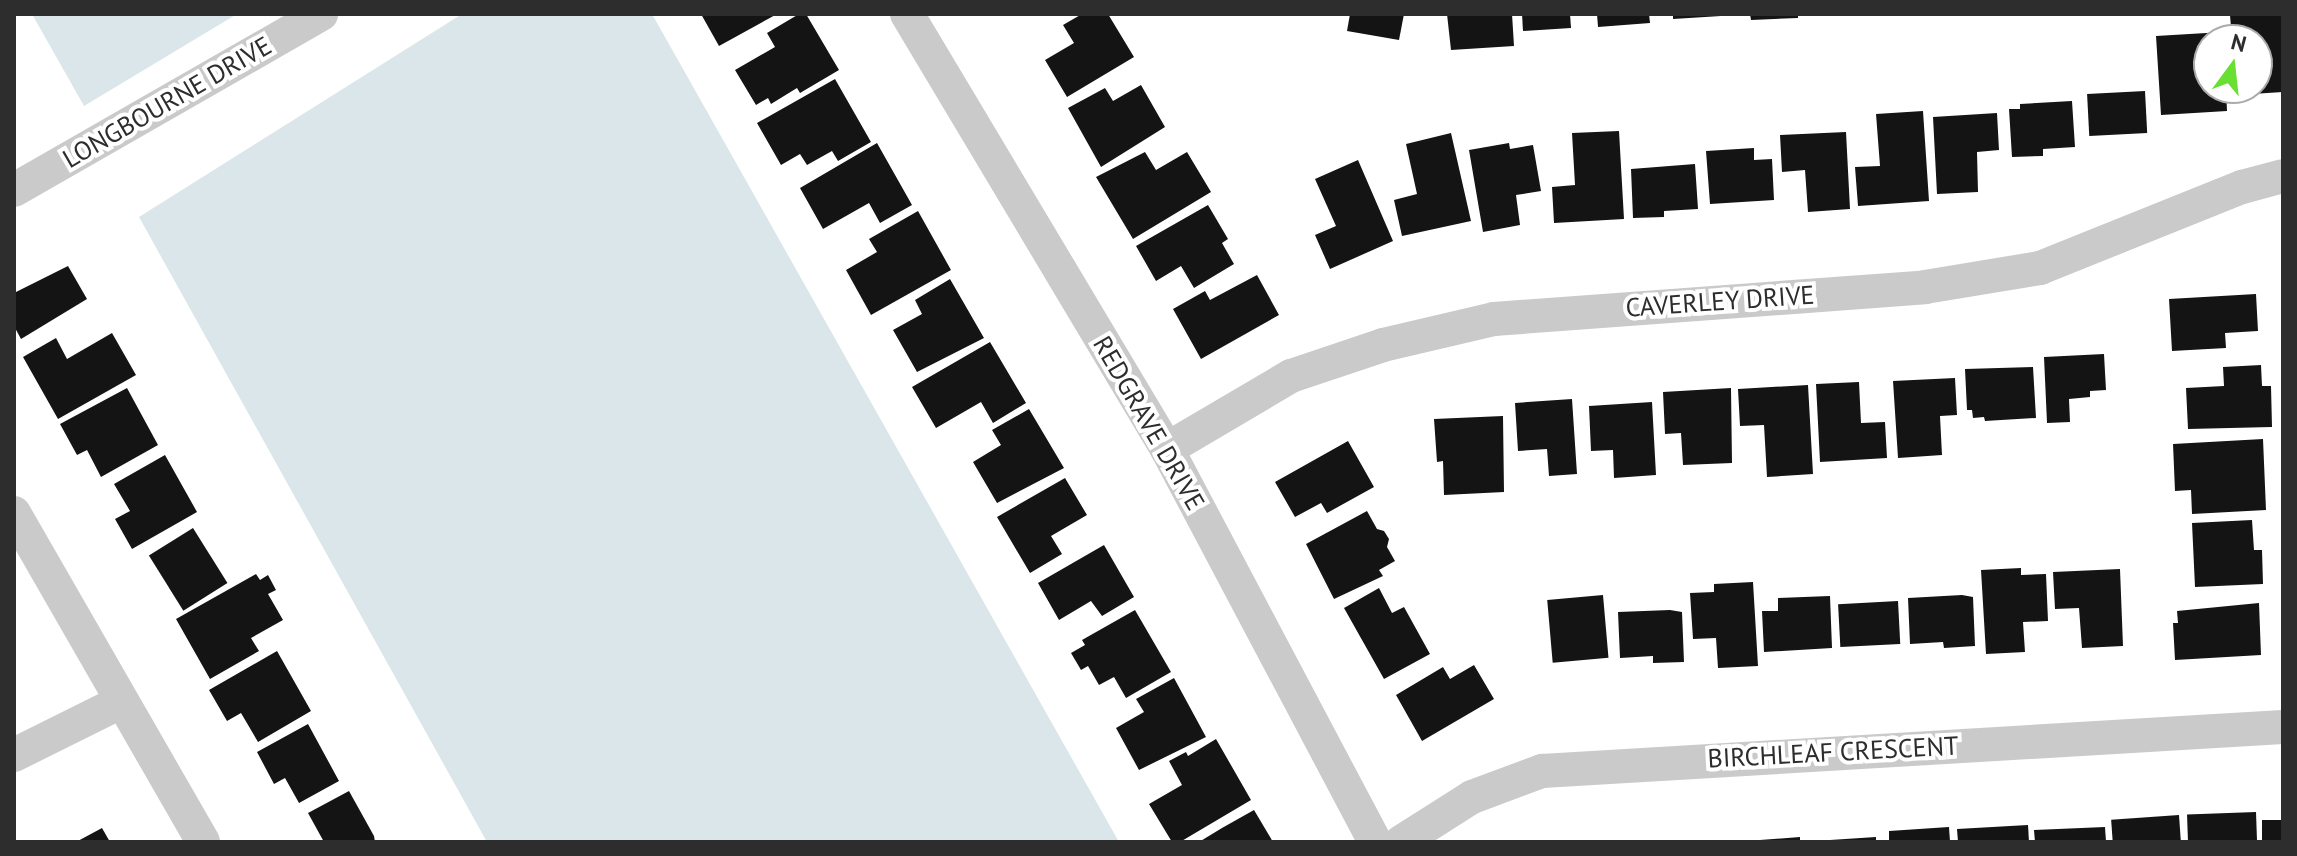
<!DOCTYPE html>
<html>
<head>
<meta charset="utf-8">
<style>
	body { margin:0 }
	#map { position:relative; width:2297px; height:856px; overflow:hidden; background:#fff; font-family:"PT Sans",sans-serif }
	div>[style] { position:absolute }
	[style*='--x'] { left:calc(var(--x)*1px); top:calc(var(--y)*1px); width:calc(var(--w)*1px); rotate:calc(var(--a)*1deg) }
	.green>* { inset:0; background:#dae6ea }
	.building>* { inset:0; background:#141414; transform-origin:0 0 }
	.street>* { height:34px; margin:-17px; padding:0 17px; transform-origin:17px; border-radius:17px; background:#cacaca }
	span { translate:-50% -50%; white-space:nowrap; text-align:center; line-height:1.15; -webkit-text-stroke:8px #fff; paint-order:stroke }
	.street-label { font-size:26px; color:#2d2d2d }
	.frame { position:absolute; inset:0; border:16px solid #2d2d2d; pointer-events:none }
	.north { position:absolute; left:2193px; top:24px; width:80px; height:80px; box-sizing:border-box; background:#fff; border:2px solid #ababab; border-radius:50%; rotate:15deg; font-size:22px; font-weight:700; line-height:32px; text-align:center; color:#2d2d2d }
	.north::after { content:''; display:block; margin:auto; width:28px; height:36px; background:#69df33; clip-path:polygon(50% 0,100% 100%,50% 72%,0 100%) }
</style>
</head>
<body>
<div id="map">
	<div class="green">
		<div style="clip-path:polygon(32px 14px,237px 14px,84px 106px)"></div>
		<div style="clip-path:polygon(462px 14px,652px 14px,1119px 842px,487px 842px,139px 217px)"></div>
	</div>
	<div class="building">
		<div style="clip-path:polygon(701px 14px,777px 14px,719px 46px)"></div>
		<div style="clip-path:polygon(799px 14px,806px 14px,839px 70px,800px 93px,797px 88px,771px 104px,768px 98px,756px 105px,735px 70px,775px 47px,767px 33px)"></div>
		<div style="clip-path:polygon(1082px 14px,1108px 14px,1134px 57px,1067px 97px,1045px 60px,1074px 43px,1063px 25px)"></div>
		<div style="clip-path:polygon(1350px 14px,1404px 14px,1399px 40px,1347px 31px)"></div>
		<div style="clip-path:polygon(1447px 14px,1512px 14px,1514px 46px,1451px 50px)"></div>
		<div style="clip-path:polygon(1522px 14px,1570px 14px,1571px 28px,1523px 31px)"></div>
		<div style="clip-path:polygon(1597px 14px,1649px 14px,1650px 23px,1598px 27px)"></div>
		<div style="clip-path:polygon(1673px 14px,1721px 14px,1721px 16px,1673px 19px)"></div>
		<div style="clip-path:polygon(1750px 14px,1798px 14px,1798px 18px,1751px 20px)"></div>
		<div style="clip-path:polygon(2283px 14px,2283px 92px,2236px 95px,2235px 88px,2257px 88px,2257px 40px,2232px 40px,2230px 15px)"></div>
		<div style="clip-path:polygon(2223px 32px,2223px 40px,2209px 40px,2209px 88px,2226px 88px,2227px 111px,2161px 115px,2156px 36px)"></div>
		<div style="clip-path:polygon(835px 79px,871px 142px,838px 161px,832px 151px,807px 165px,800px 154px,781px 165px,757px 123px)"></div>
		<div style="clip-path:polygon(1141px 85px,1165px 127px,1101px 167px,1068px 108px,1105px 88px,1113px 101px)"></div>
		<div style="left:2145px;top:91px;width:42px;height:58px;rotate:87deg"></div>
		<div style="clip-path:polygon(2072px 101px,2075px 147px,2043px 149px,2043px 156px,2012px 157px,2009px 109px,2020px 109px,2020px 104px)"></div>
		<div style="clip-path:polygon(1923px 111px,1929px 201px,1858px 206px,1855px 167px,1880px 166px,1876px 114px)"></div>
		<div style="clip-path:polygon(1997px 113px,1999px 150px,1977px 152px,1978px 192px,1937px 194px,1933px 117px)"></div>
		<div style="clip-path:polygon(1619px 131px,1624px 219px,1554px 223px,1552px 187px,1575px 185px,1572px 133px)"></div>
		<div style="clip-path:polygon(1846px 132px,1850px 209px,1808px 212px,1805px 170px,1782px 172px,1780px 135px)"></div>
		<div style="clip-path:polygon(1451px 133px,1471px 221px,1402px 236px,1394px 200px,1417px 194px,1406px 144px)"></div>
		<div style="clip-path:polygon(877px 143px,912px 205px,880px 223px,869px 203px,823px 229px,800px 188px)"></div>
		<div style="clip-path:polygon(1509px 143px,1510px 149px,1533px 145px,1541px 191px,1516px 195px,1520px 225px,1483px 232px,1469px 150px)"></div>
		<div style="clip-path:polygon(1754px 148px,1754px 160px,1772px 159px,1774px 200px,1710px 204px,1706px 151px)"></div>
		<div style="clip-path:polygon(1145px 152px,1156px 170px,1187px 152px,1211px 192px,1133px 239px,1096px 177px)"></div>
		<div style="clip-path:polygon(1358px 160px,1393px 241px,1330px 269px,1315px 235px,1336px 226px,1315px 179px)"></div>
		<div style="clip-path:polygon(1695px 164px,1698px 209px,1664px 211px,1664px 217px,1633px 218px,1631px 169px)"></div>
		<div style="clip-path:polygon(1208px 205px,1228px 239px,1222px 243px,1234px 264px,1194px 288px,1181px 266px,1156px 281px,1136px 246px)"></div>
		<div style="clip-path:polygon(918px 211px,951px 270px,871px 315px,846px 270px,877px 252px,869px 239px)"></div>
		<div style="clip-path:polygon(68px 266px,87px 299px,21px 339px,14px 326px,14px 293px)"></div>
		<div style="clip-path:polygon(1257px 275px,1279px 315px,1201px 359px,1173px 309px,1205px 291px,1210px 300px)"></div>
		<div style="clip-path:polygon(950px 279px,984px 338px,917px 372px,893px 330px,922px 314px,915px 300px)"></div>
		<div style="clip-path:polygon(2256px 294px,2258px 331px,2225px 333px,2226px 348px,2172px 351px,2169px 299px)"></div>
		<div style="clip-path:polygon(112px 333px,136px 375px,58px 419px,23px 357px,56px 338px,67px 359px)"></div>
		<div style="clip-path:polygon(990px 342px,1026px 403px,993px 423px,981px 402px,936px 428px,912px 387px)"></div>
		<div style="clip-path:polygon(2104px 354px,2106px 390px,2090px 391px,2090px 397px,2069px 399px,2070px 422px,2047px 423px,2044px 357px)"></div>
		<div style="clip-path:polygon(2261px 365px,2262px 386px,2271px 386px,2272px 427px,2188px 429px,2186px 388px,2224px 386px,2223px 367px)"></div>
		<div style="clip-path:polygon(2033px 367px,2036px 418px,1985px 421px,1984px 417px,1973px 418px,1972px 410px,1967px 410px,1965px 369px)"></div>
		<div style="clip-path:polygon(1955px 378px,1957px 415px,1940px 416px,1942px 455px,1898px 458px,1893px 381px)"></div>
		<div style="clip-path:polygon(1859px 382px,1861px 423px,1885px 422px,1887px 458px,1820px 462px,1816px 384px)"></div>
		<div style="clip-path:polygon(1808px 385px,1813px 474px,1767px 477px,1764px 425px,1740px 426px,1738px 389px)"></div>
		<div style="clip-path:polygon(127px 388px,158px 445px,101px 477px,87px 450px,77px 455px,60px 424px)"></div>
		<div style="clip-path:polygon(1731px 388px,1732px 463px,1683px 465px,1681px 433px,1665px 434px,1663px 392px)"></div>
		<div style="clip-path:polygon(1572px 399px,1577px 474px,1549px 476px,1547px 449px,1518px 451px,1515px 403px)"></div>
		<div style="clip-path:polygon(1652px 402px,1656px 475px,1614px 478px,1613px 450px,1591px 451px,1589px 406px)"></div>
		<div style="clip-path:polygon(1029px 409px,1064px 468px,997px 503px,973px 462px,1001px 445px,992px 430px)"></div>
		<div style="clip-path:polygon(1503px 416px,1504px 492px,1444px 495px,1443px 461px,1437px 462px,1434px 419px)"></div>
		<div style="clip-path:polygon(2263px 439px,2266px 510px,2192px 514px,2191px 490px,2175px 491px,2173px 444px)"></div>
		<div style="clip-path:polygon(1348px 441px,1374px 487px,1327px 513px,1321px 503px,1295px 517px,1275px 482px)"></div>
		<div style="clip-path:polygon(165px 455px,197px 512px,132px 549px,115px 519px,130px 511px,114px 484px)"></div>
		<div style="clip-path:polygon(1065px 478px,1087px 515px,1051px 536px,1062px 554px,1030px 573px,997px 517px)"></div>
		<div style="clip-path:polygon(1367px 511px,1377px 529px,1384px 531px,1389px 539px,1387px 547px,1395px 561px,1379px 570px,1383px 576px,1334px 599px,1306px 544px)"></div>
		<div style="clip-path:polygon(2252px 520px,2254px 550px,2262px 550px,2263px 584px,2195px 587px,2192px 523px)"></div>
		<div style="left:193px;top:528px;width:65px;height:52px;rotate:58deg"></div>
		<div style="clip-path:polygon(1104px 545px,1134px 597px,1102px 616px,1091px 601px,1059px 620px,1038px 583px)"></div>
		<div style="clip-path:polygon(2021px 568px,2021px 575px,2046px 574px,2048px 621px,2023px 622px,2025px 652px,1986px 654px,1981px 570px)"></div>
		<div style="clip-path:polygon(2120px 569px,2123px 646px,2082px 648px,2079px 608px,2055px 609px,2053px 572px)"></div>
		<div style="clip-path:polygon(256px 574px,260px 580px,268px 575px,276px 590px,268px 594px,283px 620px,251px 638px,259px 651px,210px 679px,176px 619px)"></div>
		<div style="clip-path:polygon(1753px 582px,1758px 666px,1718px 668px,1716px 638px,1693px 639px,1690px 593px,1714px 592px,1714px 584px)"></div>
		<div style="clip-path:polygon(1379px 588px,1392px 613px,1404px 607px,1430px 654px,1384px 679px,1344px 608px)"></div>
		<div style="left:1603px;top:595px;width:63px;height:56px;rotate:85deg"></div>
		<div style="clip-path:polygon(1962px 595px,1973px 597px,1975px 646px,1944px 648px,1943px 642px,1910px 644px,1908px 598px)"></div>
		<div style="clip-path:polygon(1830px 596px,1832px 648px,1764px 652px,1762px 611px,1778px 611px,1778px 598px)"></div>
		<div style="left:1898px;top:601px;width:43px;height:60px;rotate:87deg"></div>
		<div style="clip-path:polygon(2259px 603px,2261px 655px,2175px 660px,2173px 623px,2178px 623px,2177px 611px)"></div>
		<div style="clip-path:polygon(1135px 610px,1171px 672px,1126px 698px,1114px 677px,1099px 685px,1088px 666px,1081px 670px,1071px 653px,1085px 645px,1082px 640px)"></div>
		<div style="clip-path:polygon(1670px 610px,1682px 612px,1684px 662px,1653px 663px,1653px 656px,1620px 658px,1618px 612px)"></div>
		<div style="clip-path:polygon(277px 651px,311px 711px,258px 742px,241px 713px,227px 721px,209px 690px)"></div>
		<div style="clip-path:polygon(1474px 665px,1494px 699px,1422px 741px,1396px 695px,1443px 667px,1450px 679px)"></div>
		<div style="clip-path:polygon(1174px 678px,1206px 737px,1139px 770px,1116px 728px,1144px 712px,1136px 699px)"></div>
		<div style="clip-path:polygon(308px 724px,339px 781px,299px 803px,285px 778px,274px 784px,257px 752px)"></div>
		<div style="clip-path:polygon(1216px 739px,1251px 800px,1180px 842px,1172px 842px,1149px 804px,1182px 785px,1169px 761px,1186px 752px,1188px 756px)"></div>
		<div style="clip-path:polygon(349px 791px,374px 836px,375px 842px,324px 842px,308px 813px)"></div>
		<div style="clip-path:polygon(1254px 810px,1273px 842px,1199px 842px,1222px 828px)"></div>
		<div style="left:2256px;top:812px;width:30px;height:69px;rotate:88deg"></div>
		<div style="left:2179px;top:815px;width:27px;height:68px;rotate:86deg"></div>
		<div style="left:2283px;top:820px;width:22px;height:21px;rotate:90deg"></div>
		<div style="clip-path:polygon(2028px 825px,2029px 842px,1958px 842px,1957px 829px)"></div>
		<div style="clip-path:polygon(1949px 827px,1950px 842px,1889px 842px,1889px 831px)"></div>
		<div style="clip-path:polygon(2105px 827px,2106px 842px,2035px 842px,2034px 830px)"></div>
		<div style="clip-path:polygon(102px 828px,110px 842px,76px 842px)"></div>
		<div style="clip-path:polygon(1800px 837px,1800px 842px,1760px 842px,1760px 840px)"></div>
		<div style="clip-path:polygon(1876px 837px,1876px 842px,1830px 842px,1830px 840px)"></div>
	</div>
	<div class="street">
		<div style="--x:907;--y:14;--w:507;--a:59.13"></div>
		<div style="--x:1167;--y:449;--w:445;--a:62.1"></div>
		<div style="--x:14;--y:190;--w:354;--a:-29.8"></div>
		<div style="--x:1167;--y:449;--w:144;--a:-30.5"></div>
		<div style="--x:1291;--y:376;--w:97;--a:-18.6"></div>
		<div style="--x:1383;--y:345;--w:114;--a:-13.2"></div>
		<div style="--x:1494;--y:319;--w:432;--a:-4.2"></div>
		<div style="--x:1925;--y:287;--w:117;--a:-9.4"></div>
		<div style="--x:2040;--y:268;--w:218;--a:-21.9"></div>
		<div style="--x:2242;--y:187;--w:42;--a:-15"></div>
		<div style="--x:14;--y:513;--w:379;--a:60.1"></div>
		<div style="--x:14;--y:755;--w:119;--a:-26.4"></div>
		<div style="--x:1401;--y:842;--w:84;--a:-32.4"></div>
		<div style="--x:1472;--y:797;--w:75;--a:-20.4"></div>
		<div style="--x:1542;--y:771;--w:742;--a:-3.4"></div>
	</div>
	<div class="street-label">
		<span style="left:167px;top:102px;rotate:-30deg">LONGBOURNE DRIVE</span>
		<span style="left:1720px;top:301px;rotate:-4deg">CAVERLEY DRIVE</span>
		<span style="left:1149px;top:423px;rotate:60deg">REDGRAVE DRIVE</span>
		<span style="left:1833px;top:752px;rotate:-3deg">BIRCHLEAF CRESCENT</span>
	</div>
	<div class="frame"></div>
	<div class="north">N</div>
</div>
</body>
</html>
